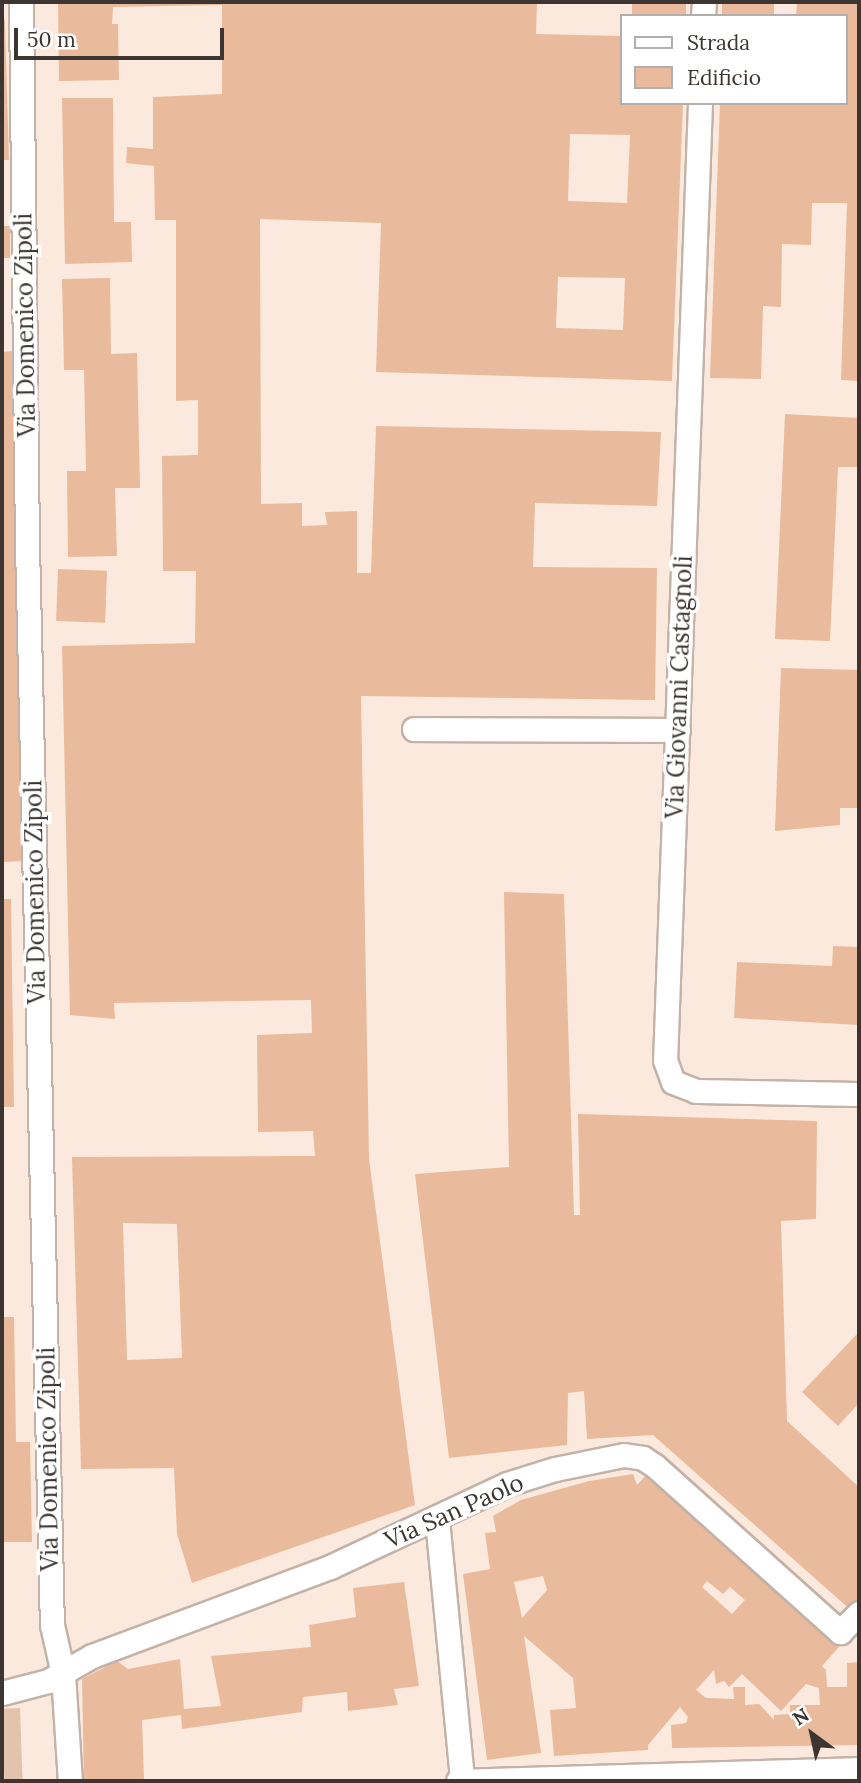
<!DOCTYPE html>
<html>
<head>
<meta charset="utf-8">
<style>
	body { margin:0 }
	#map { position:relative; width:861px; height:1783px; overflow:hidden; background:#fbe9dd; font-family:Lora,serif }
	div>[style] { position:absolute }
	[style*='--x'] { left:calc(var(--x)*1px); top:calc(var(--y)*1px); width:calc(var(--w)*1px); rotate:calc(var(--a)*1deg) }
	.green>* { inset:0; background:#e2c3ae; transform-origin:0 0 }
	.building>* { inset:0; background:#e9ba9b; transform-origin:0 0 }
	.roads { filter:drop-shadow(2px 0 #c3b2a7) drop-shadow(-2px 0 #c3b2a7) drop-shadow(0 2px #c3b2a7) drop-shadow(0 -2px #c3b2a7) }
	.minor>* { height:23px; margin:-11.5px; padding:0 11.5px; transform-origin:11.5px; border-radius:11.5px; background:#fff }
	span { translate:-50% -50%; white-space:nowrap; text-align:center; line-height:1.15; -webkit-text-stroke:7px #fff; paint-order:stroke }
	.street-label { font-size:24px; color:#3c3531 }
	.frame { position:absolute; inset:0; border:4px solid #3c3531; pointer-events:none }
	.legend { position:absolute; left:620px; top:14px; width:228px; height:91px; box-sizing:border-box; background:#fff; border:2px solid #b1aead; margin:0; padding:9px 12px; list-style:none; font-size:21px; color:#3c3531 }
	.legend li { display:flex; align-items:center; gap:14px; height:35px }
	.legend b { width:35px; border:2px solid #b1aead }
	.north { position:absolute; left:777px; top:1699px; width:70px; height:70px; -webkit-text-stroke:5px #fff; paint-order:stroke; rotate:327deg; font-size:19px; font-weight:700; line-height:28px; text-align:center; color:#3c3531 }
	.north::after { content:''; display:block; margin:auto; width:24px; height:32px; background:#3c3531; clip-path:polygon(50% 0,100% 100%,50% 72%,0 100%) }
	.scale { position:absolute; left:14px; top:28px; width:210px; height:32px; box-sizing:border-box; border:4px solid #3c3531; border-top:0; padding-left:9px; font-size:21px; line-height:24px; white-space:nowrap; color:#3c3531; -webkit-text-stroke:5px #fff; paint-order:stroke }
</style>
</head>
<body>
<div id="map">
	<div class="green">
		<div style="left:20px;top:1708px;width:73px;height:18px;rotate:88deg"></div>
	</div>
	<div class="building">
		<div style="clip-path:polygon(2px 2px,5px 23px,9px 160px,2px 160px)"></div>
		<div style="clip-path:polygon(evenodd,58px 2px,537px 2px,536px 34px,621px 36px,621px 103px,683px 103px,672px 381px,376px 372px,381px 223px,260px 219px,261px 504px,302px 503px,302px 526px,327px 525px,325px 512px,357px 511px,357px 573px,371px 573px,376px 426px,661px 432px,657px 506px,535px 503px,533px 567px,657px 568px,655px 700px,361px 696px,369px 1159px,415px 1505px,192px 1583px,177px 1534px,174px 1468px,81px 1469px,72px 1157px,315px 1156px,313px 1131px,258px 1132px,257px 1035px,312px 1033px,311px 1000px,114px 1003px,115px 1019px,70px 1015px,62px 646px,195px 643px,196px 571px,163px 571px,162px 456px,198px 455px,198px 400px,176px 401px,176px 220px,155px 220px,154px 166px,126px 163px,127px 147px,153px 149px,153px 97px,222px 94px,222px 5px,113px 7px,112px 24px,118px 24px,119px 80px,59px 81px,58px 2px,570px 134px,630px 135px,627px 203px,568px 201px,570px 134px,58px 2px,558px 277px,625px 278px,623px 330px,556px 328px,558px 277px,58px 2px,123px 1223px,177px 1224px,182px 1358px,127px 1360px,123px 1223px)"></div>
		<div style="left:632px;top:2px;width:54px;height:14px"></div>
		<div style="left:722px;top:2px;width:52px;height:14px"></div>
		<div style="clip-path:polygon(797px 2px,859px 2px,859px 381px,841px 380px,847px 203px,812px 203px,811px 245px,782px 244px,781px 307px,763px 306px,761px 379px,710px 378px,720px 103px,845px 103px,845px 16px,796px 16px)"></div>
		<div style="clip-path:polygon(62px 98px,113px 98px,114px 222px,131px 222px,132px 262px,65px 264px)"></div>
		<div style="left:2px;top:226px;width:8px;height:32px"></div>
		<div style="clip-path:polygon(110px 278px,111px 354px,137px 353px,140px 488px,115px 488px,117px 556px,68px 557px,67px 471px,86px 471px,84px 370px,64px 370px,62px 279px)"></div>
		<div style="clip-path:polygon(13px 351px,25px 861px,2px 862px,2px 352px)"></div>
		<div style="clip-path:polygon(785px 414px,859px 418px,859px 467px,838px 467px,830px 641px,775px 639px)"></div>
		<div style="left:58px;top:569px;width:49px;height:52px;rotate:2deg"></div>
		<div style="clip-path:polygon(781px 668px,859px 670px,859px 808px,840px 808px,840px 825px,775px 831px)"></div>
		<div style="clip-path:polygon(504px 892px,564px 894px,574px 1215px,580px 1215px,578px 1114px,817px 1121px,816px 1219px,781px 1221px,787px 1421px,859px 1487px,859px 1605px,853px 1612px,653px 1435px,587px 1439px,584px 1391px,568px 1393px,567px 1445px,449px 1458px,415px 1174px,509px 1167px)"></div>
		<div style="clip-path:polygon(2px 899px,11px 899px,14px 1107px,2px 1107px)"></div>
		<div style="clip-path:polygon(833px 946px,859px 947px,859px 1025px,734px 1018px,737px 962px,832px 966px)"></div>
		<div style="clip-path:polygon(2px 1317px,14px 1317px,16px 1442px,30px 1442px,32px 1542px,3px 1542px)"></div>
		<div style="clip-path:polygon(859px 1332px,859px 1403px,838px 1426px,802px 1392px)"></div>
		<div style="clip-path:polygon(evenodd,648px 1473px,839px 1647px,822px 1666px,826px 1670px,827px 1687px,847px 1687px,847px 1663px,859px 1662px,859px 1745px,672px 1748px,671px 1725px,686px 1723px,688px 1717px,680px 1707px,648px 1745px,648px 1750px,554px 1756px,550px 1710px,576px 1708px,573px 1678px,524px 1636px,541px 1753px,487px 1760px,463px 1574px,490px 1569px,485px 1533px,496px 1532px,493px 1516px,521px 1500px,589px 1481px,633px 1474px,637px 1485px,648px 1473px,543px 1576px,547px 1590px,522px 1618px,514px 1582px,543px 1576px,648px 1473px,707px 1581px,723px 1594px,730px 1587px,745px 1600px,732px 1614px,702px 1587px,707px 1581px,648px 1473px,714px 1670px,716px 1684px,724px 1681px,729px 1687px,742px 1674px,781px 1711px,806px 1684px,819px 1688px,820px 1705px,790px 1705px,790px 1714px,774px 1715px,774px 1720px,759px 1704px,745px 1705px,745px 1687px,733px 1687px,734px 1699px,706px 1698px,696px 1690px,714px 1670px)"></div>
		<div style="clip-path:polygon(404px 1582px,419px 1686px,394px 1689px,398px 1705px,348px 1711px,347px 1692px,303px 1697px,302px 1712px,182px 1729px,181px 1715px,142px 1720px,144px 1780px,84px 1781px,82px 1679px,117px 1661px,128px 1669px,180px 1659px,184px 1709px,221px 1706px,211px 1656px,311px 1647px,309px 1625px,356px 1617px,353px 1588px)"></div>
	</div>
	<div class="roads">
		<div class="minor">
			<div style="--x:21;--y:2;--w:542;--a:89.37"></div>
			<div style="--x:27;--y:544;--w:1081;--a:88.68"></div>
			<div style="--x:52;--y:1625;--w:50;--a:77.3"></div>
			<div style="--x:63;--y:1674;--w:107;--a:86.3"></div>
			<div style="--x:703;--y:16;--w:14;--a:-86"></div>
			<div style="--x:700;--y:103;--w:958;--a:92.09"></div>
			<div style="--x:665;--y:1060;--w:23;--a:70"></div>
			<div style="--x:673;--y:1082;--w:25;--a:21"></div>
			<div style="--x:696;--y:1091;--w:163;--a:1.1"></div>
			<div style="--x:414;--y:729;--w:264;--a:0.2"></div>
			<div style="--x:437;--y:1519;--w:263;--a:84.5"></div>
			<div style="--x:2;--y:1693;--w:48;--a:-14.6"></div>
			<div style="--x:48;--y:1681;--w:51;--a:-29.6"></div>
			<div style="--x:92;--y:1656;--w:254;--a:-20.5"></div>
			<div style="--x:330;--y:1567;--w:195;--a:-25.1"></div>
			<div style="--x:507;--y:1484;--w:50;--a:-17.4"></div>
			<div style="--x:555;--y:1469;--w:70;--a:-11.5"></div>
			<div style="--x:624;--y:1455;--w:19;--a:9"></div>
			<div style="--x:643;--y:1458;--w:14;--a:34"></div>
			<div style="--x:655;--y:1466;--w:249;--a:41.9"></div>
			<div style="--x:840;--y:1632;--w:27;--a:-45"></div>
			<div style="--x:458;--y:1781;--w:401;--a:-1.7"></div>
		</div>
	</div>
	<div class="street-label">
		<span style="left:25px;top:325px;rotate:-91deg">Via Domenico Zipoli</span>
		<span style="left:679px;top:687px;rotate:-88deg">Via Giovanni Castagnoli</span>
		<span style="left:35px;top:892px;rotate:-91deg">Via Domenico Zipoli</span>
		<span style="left:48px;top:1459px;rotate:-91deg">Via Domenico Zipoli</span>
		<span style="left:454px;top:1511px;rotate:-24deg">Via San Paolo</span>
	</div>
	<div class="frame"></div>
	<ul class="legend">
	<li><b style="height:9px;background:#fff"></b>Strada</li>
	<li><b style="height:19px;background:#e9ba9b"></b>Edificio</li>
	</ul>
	<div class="north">N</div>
	<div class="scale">50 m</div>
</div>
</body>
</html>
